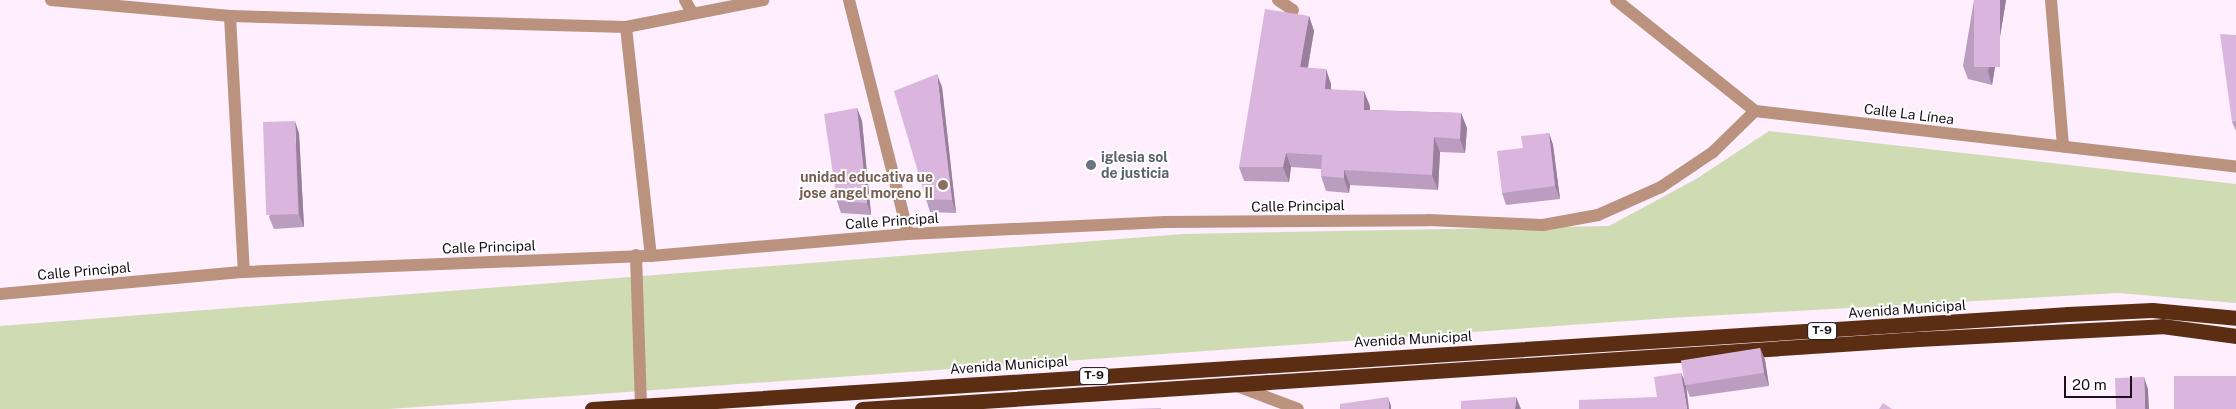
<!DOCTYPE html>
<html>
<head>
<meta charset="utf-8">
<style>
	body { margin:0 }
	#map { position:relative; width:2236px; height:409px; overflow:hidden; background:#feeefe; font-family:"Public Sans",sans-serif }
	div>[style] { position:absolute }
	[style*='--x'] { left:calc(var(--x)*1px); top:calc(var(--y)*1px); width:calc(var(--w)*1px); rotate:calc(var(--a)*1deg) }
	.green>* { inset:0; background:#cfdcb3 }
	.street>* { height:12px; margin:-6px; padding:0 6px; transform-origin:6px; border-radius:6px; background:#ba927d }
	.highway>* { height:15px; margin:-7.5px; padding:0 7.5px; transform-origin:7.5px; border-radius:7.5px; background:#5b2e13 }
	.wall>* { inset:0; background:#bb9dc0 }
	.shaded-wall>* { inset:0; background:#997f9c }
	.building>* { inset:0; background:#dab6df; transform-origin:0 0 }
	.dots>* { width:14px; height:14px; translate:-50% -50%; box-sizing:border-box; border:2px solid #fff; border-radius:50% }
	span { translate:-50% -50%; white-space:nowrap; text-align:center; line-height:1.15; -webkit-text-stroke:4px #fff; paint-order:stroke }
	.shield-label span { padding:1px 4px; background:#fff; border:1px solid; border-radius:4px; -webkit-text-stroke-width:0 }
	.shield-label { font-size:12px; color:#191019; font-weight:700 }
	.street-label { font-size:14px; color:#191019 }
	.worship-label { font-size:14px; color:#5b616d; font-weight:700 }
	.left { translate:0 -50%; text-align:left }
	.education-label { font-size:14px; color:#785e54; font-weight:700 }
	.right { translate:-100% -50%; text-align:right }
	.scale { position:absolute; left:2064px; top:376px; width:68px; height:22px; box-sizing:border-box; border:2px solid #191019; border-top:0; padding-left:6px; font-size:15px; line-height:18px; white-space:nowrap; color:#191019; -webkit-text-stroke:4px #fff; paint-order:stroke }
</style>
</head>
<body>
<div id="map">
	<div class="green">
		<div style="clip-path:polygon(1769px 131px,2236px 184px,2236px 303px,2118px 293px,1670px 318px,389px 409px,0 409px,0 326px,1183px 234px,1609px 226px,1696px 179px)"></div>
	</div>
	<div class="street">
		<div style="--x:51;--y:0;--w:180;--a:5.1"></div>
		<div style="--x:230;--y:16;--w:396;--a:1.6"></div>
		<div style="--x:626;--y:27;--w:140;--a:-11.1"></div>
		<div style="--x:685;--y:0;--w:13;--a:61"></div>
		<div style="--x:849;--y:0;--w:241;--a:75.8"></div>
		<div style="--x:1278;--y:0;--w:18;--a:34"></div>
		<div style="--x:1616;--y:0;--w:178;--a:38.6"></div>
		<div style="--x:1755;--y:111;--w:484;--a:6.6"></div>
		<div style="--x:2051;--y:0;--w:147;--a:85.3"></div>
		<div style="--x:230;--y:16;--w:256;--a:86.9"></div>
		<div style="--x:626;--y:27;--w:230;--a:83.8"></div>
		<div style="--x:636;--y:255;--w:151;--a:88.1"></div>
		<div style="--x:0;--y:294;--w:245;--a:-5.2"></div>
		<div style="--x:244;--y:272;--w:407;--a:-2.3"></div>
		<div style="--x:651;--y:256;--w:258;--a:-4.9"></div>
		<div style="--x:908;--y:234;--w:257;--a:-2.7"></div>
		<div style="--x:1165;--y:222;--w:263;--a:-0.4"></div>
		<div style="--x:1428;--y:220;--w:115;--a:2.5"></div>
		<div style="--x:1543;--y:225;--w:56;--a:-10.3"></div>
		<div style="--x:1598;--y:215;--w:69;--a:-24"></div>
		<div style="--x:1661;--y:187;--w:63;--a:-33.9"></div>
		<div style="--x:1713;--y:152;--w:59;--a:-44.3"></div>
		<div style="--x:1237;--y:386;--w:65;--a:20.7"></div>
	</div>
	<div class="highway">
		<div style="--x:592;--y:409;--w:1479;--a:-3.68"></div>
		<div style="--x:2068;--y:314;--w:84;--a:-2.7"></div>
		<div style="--x:2152;--y:310;--w:84;--a:5.4"></div>
		<div style="--x:862;--y:409;--w:1058;--a:-3.79"></div>
		<div style="--x:1918;--y:339;--w:244;--a:-3"></div>
		<div style="--x:2162;--y:326;--w:75;--a:7.7"></div>
	</div>
	<div class="wall">
		<div style="clip-path:polygon(1974px 0,2006px 0,1992px 85px,1968px 79px,1963px 66px)"></div>
		<div style="clip-path:polygon(1309px 16px,1314px 31px,1308px 68px,1331px 84px,1331px 89px,1370px 106px,1370px 110px,1461px 113px,1467px 128px,1465px 153px,1440px 152px,1438px 190px,1350px 185px,1349px 193px,1326px 191px,1321px 176px,1321px 169px,1291px 167px,1289px 182px,1244px 181px,1239px 167px)"></div>
		<div style="clip-path:polygon(2236px 35px,2236px 131px,2232px 122px)"></div>
		<div style="clip-path:polygon(942px 87px,956px 213px,930px 212px,926px 199px)"></div>
		<div style="clip-path:polygon(857px 108px,862px 121px,871px 215px,841px 213px,837px 201px)"></div>
		<div style="clip-path:polygon(299px 133px,304px 227px,274px 229px,269px 217px)"></div>
		<div style="clip-path:polygon(1549px 133px,1553px 145px,1560px 199px,1506px 205px,1502px 193px,1523px 148px)"></div>
		<div style="clip-path:polygon(1760px 348px,1765px 360px,1769px 386px,1690px 397px,1686px 387px,1657px 397px,1681px 373px,1685px 383px)"></div>
	</div>
	<div class="shaded-wall">
		<div style="clip-path:polygon(2000px 0,2006px 0,1992px 85px,1988px 72px)"></div>
		<div style="clip-path:polygon(1309px 16px,1314px 31px,1305px 82px,1300px 67px)"></div>
		<div style="clip-path:polygon(1326px 69px,1331px 84px,1330px 104px,1325px 89px)"></div>
		<div style="clip-path:polygon(937px 74px,942px 87px,956px 213px,952px 200px)"></div>
		<div style="clip-path:polygon(1364px 91px,1370px 106px,1369px 125px,1364px 110px)"></div>
		<div style="clip-path:polygon(857px 108px,862px 121px,871px 215px,867px 203px)"></div>
		<div style="clip-path:polygon(1461px 113px,1467px 128px,1465px 153px,1460px 139px)"></div>
		<div style="clip-path:polygon(295px 121px,299px 133px,304px 227px,299px 214px)"></div>
		<div style="clip-path:polygon(1549px 133px,1553px 145px,1560px 199px,1555px 186px)"></div>
		<div style="clip-path:polygon(1434px 137px,1440px 152px,1438px 190px,1432px 175px)"></div>
		<div style="clip-path:polygon(1286px 153px,1291px 167px,1289px 182px,1283px 167px)"></div>
		<div style="clip-path:polygon(1344px 170px,1350px 185px,1349px 193px,1344px 178px)"></div>
		<div style="clip-path:polygon(1760px 348px,1765px 360px,1769px 386px,1764px 373px)"></div>
		<div style="clip-path:polygon(1681px 373px,1686px 384px,1689px 409px,1687px 409px)"></div>
		<div style="clip-path:polygon(2144px 377px,2148px 389px,2149px 409px,2145px 409px)"></div>
		<div style="clip-path:polygon(1388px 397px,1391px 406px,1391px 409px,1389px 409px)"></div>
		<div style="clip-path:polygon(1516px 397px,1521px 409px,1515px 409px)"></div>
	</div>
	<div class="building">
		<div style="left:1974px;top:0;width:26px;height:67px"></div>
		<div style="clip-path:polygon(1265px 9px,1309px 16px,1300px 67px,1326px 69px,1325px 89px,1364px 91px,1364px 110px,1461px 113px,1460px 139px,1434px 137px,1432px 175px,1344px 170px,1344px 178px,1321px 176px,1322px 155px,1286px 153px,1283px 167px,1239px 167px)"></div>
		<div style="clip-path:polygon(2220px 34px,2236px 35px,2236px 121px,2232px 122px)"></div>
		<div style="clip-path:polygon(937px 74px,952px 200px,926px 199px,894px 91px)"></div>
		<div style="clip-path:polygon(857px 108px,867px 203px,837px 201px,824px 114px)"></div>
		<div style="left:295px;top:121px;width:93px;height:32px;rotate:88deg"></div>
		<div style="clip-path:polygon(1549px 133px,1555px 186px,1502px 193px,1497px 151px,1523px 148px,1521px 136px)"></div>
		<div style="left:1760px;top:348px;width:25px;height:80px;rotate:81deg"></div>
		<div style="clip-path:polygon(1681px 373px,1687px 409px,1579px 409px,1579px 400px,1657px 397px,1654px 377px)"></div>
		<div style="left:2236px;top:376px;width:33px;height:62px;rotate:90deg"></div>
		<div style="left:2144px;top:377px;width:32px;height:29px;rotate:88deg"></div>
		<div style="clip-path:polygon(1388px 397px,1389px 409px,1340px 409px,1340px 404px)"></div>
		<div style="clip-path:polygon(1516px 397px,1515px 409px,1461px 409px,1461px 401px)"></div>
		<div style="clip-path:polygon(1883px 403px,1892px 409px,1879px 409px)"></div>
		<div style="clip-path:polygon(1161px 408px,1161px 409px,1128px 409px)"></div>
	</div>
	<div class="dots">
		<div style="left:1091px;top:165px;background:#6b7280"></div>
		<div style="left:943px;top:185px;background:#8d6e63"></div>
	</div>
	<div class="shield-label">
		<span style="left:1822px;top:331px">T-9</span>
		<span style="left:1094px;top:376px">T-9</span>
	</div>
	<div class="street-label">
		<span style="left:1909px;top:114px;rotate:7deg">Calle La Línea</span>
		<span style="left:1298px;top:206px;rotate:-1deg">Calle Principal</span>
		<span style="left:892px;top:221px;rotate:-4deg">Calle Principal</span>
		<span style="left:489px;top:247px;rotate:-2deg">Calle Principal</span>
		<span style="left:84px;top:271px;rotate:-5deg">Calle Principal</span>
		<span style="left:1907px;top:309px;rotate:-4deg">Avenida Municipal</span>
		<span style="left:1413px;top:339px;rotate:-3deg">Avenida Municipal</span>
		<span style="left:1009px;top:365px;rotate:-4deg">Avenida Municipal</span>
	</div>
	<div class="worship-label">
		<span class="left" style="left:1101px;top:165px">iglesia sol<br>de justicia</span>
	</div>
	<div class="education-label">
		<span class="right" style="left:933px;top:185px">unidad educativa ue<br>jose angel moreno II</span>
	</div>
	<div class="scale">20 m</div>
</div>
</body>
</html>
